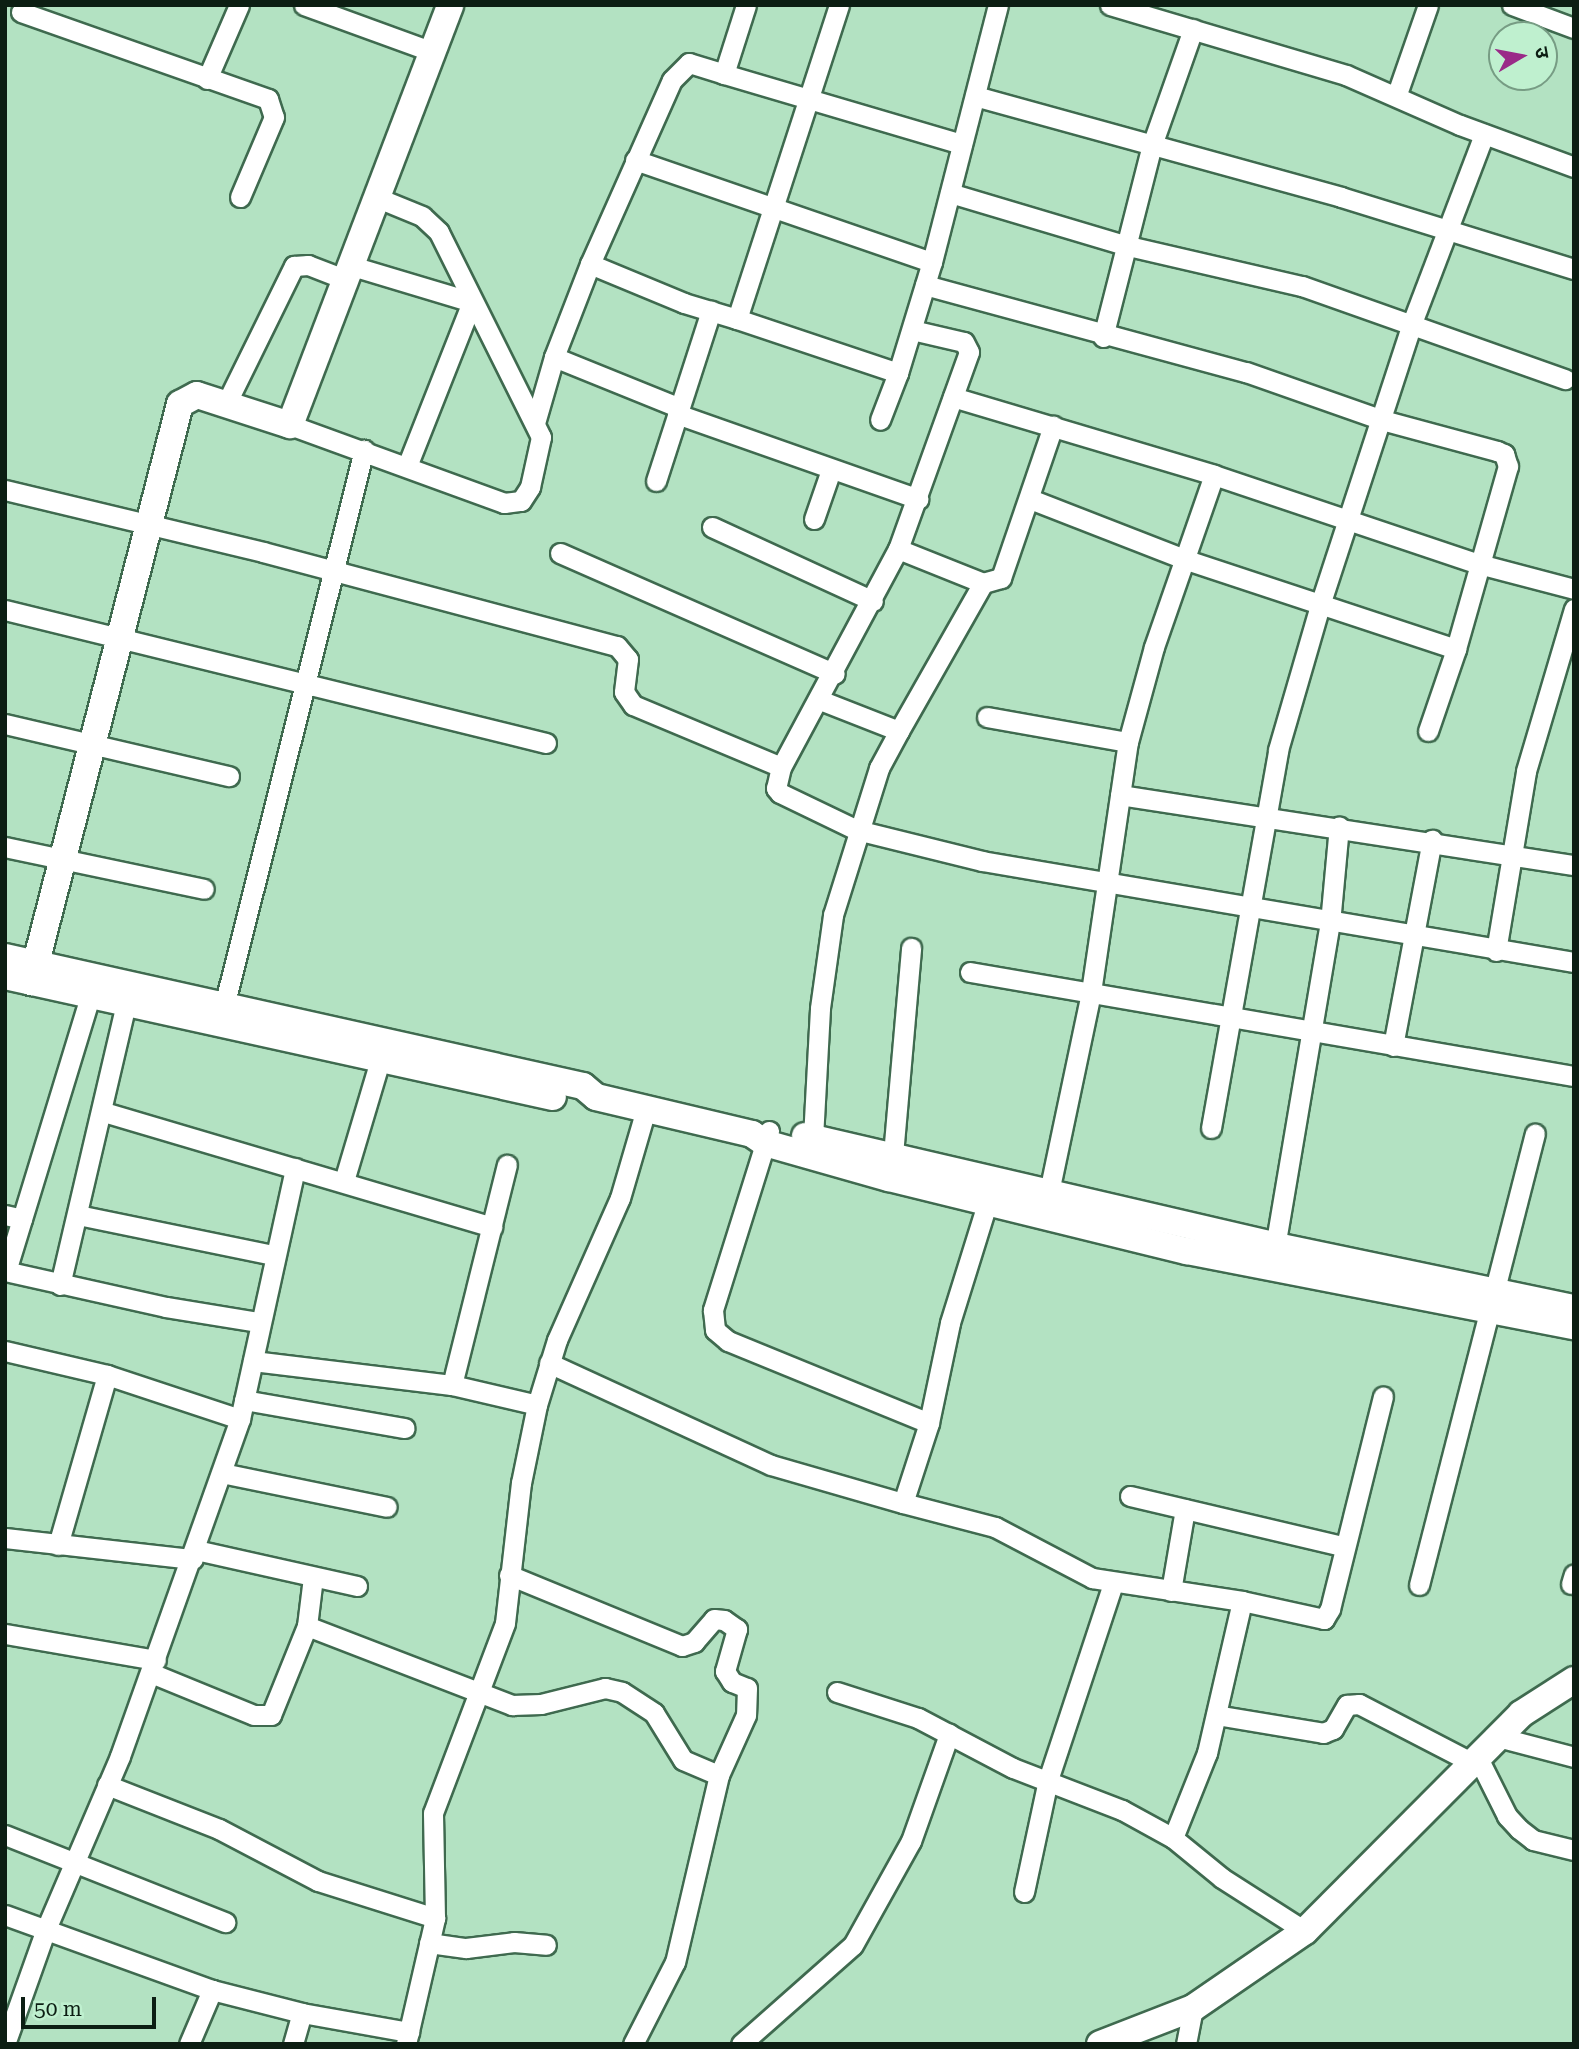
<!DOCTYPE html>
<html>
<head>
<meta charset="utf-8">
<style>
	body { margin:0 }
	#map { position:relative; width:1579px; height:2049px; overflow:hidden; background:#b3e2c2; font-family:"Roboto Serif","Noto Sans Devanagari",serif }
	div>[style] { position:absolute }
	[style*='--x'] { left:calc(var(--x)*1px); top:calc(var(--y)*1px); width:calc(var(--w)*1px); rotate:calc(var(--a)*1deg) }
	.roads { filter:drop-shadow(2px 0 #3f6a4f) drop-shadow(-2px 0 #3f6a4f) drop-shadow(0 2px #3f6a4f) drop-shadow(0 -2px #3f6a4f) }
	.street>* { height:19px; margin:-9.5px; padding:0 9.5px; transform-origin:9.5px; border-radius:9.5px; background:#fff }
	.secondary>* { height:26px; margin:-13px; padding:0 13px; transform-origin:13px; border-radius:13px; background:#fff }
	span { translate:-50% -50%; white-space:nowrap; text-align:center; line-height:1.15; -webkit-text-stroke:5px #bff0cf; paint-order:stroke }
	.frame { position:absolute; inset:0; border:7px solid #0c1e13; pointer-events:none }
	.north { position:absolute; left:1488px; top:21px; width:70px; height:70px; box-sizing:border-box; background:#bff0cf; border:2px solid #779c84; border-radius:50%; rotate:80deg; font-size:19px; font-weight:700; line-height:28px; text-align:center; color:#0c1e13 }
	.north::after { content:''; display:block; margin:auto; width:24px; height:32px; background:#9a2a88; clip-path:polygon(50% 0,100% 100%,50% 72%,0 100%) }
	.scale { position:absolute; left:21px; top:1997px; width:135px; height:32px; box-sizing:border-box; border:4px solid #0c1e13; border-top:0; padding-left:9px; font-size:21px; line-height:24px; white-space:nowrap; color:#0c1e13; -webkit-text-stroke:5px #bff0cf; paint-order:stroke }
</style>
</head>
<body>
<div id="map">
	<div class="roads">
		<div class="street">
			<div style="--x:304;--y:5;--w:137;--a:20"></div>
			<div style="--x:1110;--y:5;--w:246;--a:16.5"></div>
			<div style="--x:1346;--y:75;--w:124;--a:23.7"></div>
			<div style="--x:1460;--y:125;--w:121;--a:20.2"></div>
			<div style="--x:1512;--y:5;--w:66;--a:20.4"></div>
			<div style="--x:21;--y:12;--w:262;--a:19.4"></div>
			<div style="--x:268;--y:99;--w:19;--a:72"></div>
			<div style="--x:274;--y:117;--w:87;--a:113"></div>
			<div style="--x:724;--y:74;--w:248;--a:16.4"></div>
			<div style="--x:207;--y:79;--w:81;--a:-66.6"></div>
			<div style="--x:1397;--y:94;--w:94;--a:-70.8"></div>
			<div style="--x:975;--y:96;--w:380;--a:15.4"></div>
			<div style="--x:1341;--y:197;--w:244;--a:17.2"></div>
			<div style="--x:635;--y:160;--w:314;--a:19"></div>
			<div style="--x:950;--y:193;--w:182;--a:16.6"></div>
			<div style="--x:1124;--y:245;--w:183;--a:13"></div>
			<div style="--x:1302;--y:286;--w:279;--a:19.5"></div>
			<div style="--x:590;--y:264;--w:102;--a:22.5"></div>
			<div style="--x:684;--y:303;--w:55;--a:16.8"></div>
			<div style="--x:737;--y:319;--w:330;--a:-72"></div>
			<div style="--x:352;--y:266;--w:125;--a:16.7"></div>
			<div style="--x:472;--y:302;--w:176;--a:111.6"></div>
			<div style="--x:925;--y:285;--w:333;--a:15.2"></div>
			<div style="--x:1246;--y:372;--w:144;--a:19.4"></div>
			<div style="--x:1382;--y:420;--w:119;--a:15.1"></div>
			<div style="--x:1497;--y:451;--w:8;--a:23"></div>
			<div style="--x:1504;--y:454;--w:13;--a:72"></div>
			<div style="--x:1508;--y:466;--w:190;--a:105.9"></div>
			<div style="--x:1456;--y:649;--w:287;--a:-161.7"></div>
			<div style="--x:1184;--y:559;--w:165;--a:-158.7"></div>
			<div style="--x:737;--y:319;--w:170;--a:18.5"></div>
			<div style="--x:898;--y:373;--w:50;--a:111"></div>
			<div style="--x:912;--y:330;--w:53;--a:13"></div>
			<div style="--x:964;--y:342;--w:11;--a:63"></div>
			<div style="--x:969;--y:352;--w:209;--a:109.8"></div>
			<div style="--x:898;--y:549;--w:247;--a:118.2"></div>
			<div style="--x:781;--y:767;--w:22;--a:103"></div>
			<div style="--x:776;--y:788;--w:6;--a:51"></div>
			<div style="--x:780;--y:793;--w:85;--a:25.7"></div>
			<div style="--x:857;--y:830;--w:129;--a:13.9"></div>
			<div style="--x:982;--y:861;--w:601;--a:9.68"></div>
			<div style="--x:1103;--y:337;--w:198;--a:-75.7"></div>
			<div style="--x:1152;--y:145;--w:123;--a:-70.5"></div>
			<div style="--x:554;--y:357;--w:136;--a:22"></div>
			<div style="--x:898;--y:373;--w:116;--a:-73"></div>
			<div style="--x:932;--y:262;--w:265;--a:-75.6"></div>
			<div style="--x:953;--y:397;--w:272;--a:16.6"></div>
			<div style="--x:1214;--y:475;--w:280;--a:18.6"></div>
			<div style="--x:1479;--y:564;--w:98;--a:14.7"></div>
			<div style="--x:226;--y:404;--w:154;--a:-63.8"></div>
			<div style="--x:294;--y:266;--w:14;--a:-4"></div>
			<div style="--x:308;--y:265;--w:42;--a:21"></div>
			<div style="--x:677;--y:414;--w:256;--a:19.4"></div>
			<div style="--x:535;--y:423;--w:69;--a:-73.9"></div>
			<div style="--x:554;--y:357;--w:100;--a:-68.8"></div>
			<div style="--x:590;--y:264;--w:201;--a:-66"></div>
			<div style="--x:672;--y:80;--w:24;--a:-45"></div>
			<div style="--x:689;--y:63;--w:37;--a:17"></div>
			<div style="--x:724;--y:74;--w:72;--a:-72.3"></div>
			<div style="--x:290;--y:425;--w:228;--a:20"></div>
			<div style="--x:504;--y:503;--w:17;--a:-7"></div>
			<div style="--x:521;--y:501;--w:17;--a:-57"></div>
			<div style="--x:530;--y:487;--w:51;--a:-77.6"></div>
			<div style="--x:541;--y:437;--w:229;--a:-116.5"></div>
			<div style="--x:439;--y:232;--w:23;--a:-137"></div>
			<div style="--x:422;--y:216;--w:48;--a:-157.8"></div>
			<div style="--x:656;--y:481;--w:179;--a:-72.1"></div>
			<div style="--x:5;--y:490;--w:265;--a:13.5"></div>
			<div style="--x:263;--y:552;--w:366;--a:14.9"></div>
			<div style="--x:617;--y:646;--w:17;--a:50"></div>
			<div style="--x:628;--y:659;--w:33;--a:97"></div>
			<div style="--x:624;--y:692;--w:16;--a:55"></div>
			<div style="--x:633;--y:705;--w:160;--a:22.7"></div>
			<div style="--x:814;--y:519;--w:52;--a:-70.9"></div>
			<div style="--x:712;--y:527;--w:177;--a:24.7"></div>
			<div style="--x:898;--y:549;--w:92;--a:21.8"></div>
			<div style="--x:983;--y:583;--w:170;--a:119.6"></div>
			<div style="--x:560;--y:553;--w:300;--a:23.7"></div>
			<div style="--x:983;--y:583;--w:19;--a:-16"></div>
			<div style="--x:1001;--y:578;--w:161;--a:-71.1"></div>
			<div style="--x:5;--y:610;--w:557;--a:13.81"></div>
			<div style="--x:987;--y:717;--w:143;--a:10.1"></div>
			<div style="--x:5;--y:724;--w:230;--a:13.1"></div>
			<div style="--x:1428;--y:731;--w:87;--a:-71.1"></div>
			<div style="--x:1120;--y:795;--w:459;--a:8.8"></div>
			<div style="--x:5;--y:847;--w:203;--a:11.9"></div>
			<div style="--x:1496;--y:951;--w:182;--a:-80.5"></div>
			<div style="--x:1526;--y:771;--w:169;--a:-73.5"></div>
			<div style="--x:970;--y:972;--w:613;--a:9.77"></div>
			<div style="--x:221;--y:1018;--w:586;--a:-75.87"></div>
			<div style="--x:1393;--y:1046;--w:210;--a:-79.3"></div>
			<div style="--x:104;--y:1112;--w:405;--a:16.5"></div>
			<div style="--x:1211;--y:1128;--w:384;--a:-79.9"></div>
			<div style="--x:1278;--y:750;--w:151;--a:-73.8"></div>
			<div style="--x:1320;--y:605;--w:297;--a:-71.9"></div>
			<div style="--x:1412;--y:323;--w:202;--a:-69.1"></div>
			<div style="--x:769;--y:1131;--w:188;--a:107.4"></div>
			<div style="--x:713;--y:1310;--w:20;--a:84"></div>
			<div style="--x:715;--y:1330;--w:17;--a:40"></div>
			<div style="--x:728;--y:1341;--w:217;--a:22.2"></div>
			<div style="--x:813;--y:1138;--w:130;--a:-86.9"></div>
			<div style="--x:820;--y:1008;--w:94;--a:-82"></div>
			<div style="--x:833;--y:915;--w:154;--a:-72.6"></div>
			<div style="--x:879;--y:768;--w:42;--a:-61.6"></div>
			<div style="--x:899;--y:731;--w:85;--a:-158.6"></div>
			<div style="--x:893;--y:1155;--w:208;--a:-85"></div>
			<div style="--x:344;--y:1181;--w:140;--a:-73.4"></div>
			<div style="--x:991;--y:1191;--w:138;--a:107.3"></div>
			<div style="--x:950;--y:1323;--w:102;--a:101.9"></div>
			<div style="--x:929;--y:1423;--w:84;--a:108"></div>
			<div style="--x:903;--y:1503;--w:95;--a:14.6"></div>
			<div style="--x:995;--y:1527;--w:110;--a:27.7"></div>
			<div style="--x:1092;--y:1578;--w:152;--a:8.7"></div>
			<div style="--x:1242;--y:1601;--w:84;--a:12.4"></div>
			<div style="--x:1324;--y:1619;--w:12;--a:-59"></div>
			<div style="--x:1330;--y:1609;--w:219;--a:-76"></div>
			<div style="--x:1049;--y:1192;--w:204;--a:-78.1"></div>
			<div style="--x:1091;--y:992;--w:253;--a:-81.6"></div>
			<div style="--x:1128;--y:742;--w:98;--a:-74.7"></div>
			<div style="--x:1154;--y:647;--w:182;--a:-70.8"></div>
			<div style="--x:5;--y:1215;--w:17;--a:13"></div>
			<div style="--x:22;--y:1219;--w:54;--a:107.1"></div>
			<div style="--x:78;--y:1215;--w:199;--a:11.6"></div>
			<div style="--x:22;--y:1219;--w:236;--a:-73"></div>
			<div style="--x:1273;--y:1259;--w:341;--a:-80.4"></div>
			<div style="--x:1330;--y:923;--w:97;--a:-84.7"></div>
			<div style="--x:5;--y:1271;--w:165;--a:12.6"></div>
			<div style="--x:166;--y:1307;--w:94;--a:9.2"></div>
			<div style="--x:60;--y:1285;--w:303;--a:-76.8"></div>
			<div style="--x:5;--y:1351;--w:105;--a:13.2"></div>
			<div style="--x:107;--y:1375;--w:140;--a:18.3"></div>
			<div style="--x:253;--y:1361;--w:200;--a:6.9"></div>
			<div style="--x:452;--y:1385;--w:87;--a:13.2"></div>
			<div style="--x:549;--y:1363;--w:244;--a:24.7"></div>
			<div style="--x:771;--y:1465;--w:137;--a:16.1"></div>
			<div style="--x:452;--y:1385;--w:227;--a:-76"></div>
			<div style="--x:244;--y:1400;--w:163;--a:9.9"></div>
			<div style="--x:222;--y:1473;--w:168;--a:11.6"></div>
			<div style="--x:1130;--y:1496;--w:221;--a:13.3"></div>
			<div style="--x:5;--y:1538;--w:189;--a:6.4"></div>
			<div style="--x:58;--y:1545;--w:177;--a:-73.9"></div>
			<div style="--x:196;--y:1550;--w:165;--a:12.6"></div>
			<div style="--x:509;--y:1575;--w:187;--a:22.3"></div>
			<div style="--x:682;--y:1646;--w:13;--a:-18"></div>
			<div style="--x:694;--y:1642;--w:30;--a:-49"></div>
			<div style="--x:714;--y:1619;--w:10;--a:6"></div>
			<div style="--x:724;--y:1620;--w:16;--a:35"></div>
			<div style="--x:737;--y:1629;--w:44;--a:105.9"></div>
			<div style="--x:725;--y:1671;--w:13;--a:58"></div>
			<div style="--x:732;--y:1682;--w:16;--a:22"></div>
			<div style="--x:747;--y:1688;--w:27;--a:92"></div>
			<div style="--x:746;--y:1715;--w:66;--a:114.2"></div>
			<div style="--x:719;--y:1775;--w:192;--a:103.2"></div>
			<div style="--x:675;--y:1962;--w:92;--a:117.1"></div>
			<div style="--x:1571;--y:1584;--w:10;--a:-73"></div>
			<div style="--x:1419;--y:1585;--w:466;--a:-75.6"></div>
			<div style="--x:1171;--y:1591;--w:83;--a:-80.3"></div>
			<div style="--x:307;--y:1626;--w:220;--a:21.1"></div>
			<div style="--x:512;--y:1705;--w:29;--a:-2"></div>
			<div style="--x:541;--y:1704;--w:66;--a:-14"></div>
			<div style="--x:605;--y:1688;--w:17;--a:13"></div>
			<div style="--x:622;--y:1692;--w:38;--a:33"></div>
			<div style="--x:654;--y:1713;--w:55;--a:58.3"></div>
			<div style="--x:683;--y:1760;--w:39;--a:23"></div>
			<div style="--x:5;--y:1634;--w:153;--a:9.8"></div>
			<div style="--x:151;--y:1673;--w:111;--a:22.2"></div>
			<div style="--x:254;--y:1715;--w:17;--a:0"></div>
			<div style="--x:271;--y:1715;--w:96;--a:-68"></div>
			<div style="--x:307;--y:1626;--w:49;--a:-83"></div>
			<div style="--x:837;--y:1692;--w:85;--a:17.8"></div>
			<div style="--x:918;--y:1718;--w:107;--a:27.8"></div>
			<div style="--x:1013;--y:1768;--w:117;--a:21.1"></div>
			<div style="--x:1122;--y:1810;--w:58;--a:28.8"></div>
			<div style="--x:1173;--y:1838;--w:63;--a:39.2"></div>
			<div style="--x:1222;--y:1878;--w:98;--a:32.6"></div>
			<div style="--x:1216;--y:1715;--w:109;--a:9.5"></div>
			<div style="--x:1323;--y:1733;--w:11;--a:-22"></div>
			<div style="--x:1333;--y:1729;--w:28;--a:-60"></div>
			<div style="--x:1347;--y:1705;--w:12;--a:-5"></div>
			<div style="--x:1359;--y:1704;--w:128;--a:27.4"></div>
			<div style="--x:1498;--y:1737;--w:79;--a:14.7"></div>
			<div style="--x:1478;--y:1758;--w:65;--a:63.4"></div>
			<div style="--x:1507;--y:1816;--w:18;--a:47"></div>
			<div style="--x:1519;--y:1829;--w:18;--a:38"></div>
			<div style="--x:1533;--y:1840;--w:42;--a:13.7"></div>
			<div style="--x:107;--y:1785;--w:120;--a:21.4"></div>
			<div style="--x:219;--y:1829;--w:112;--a:27.7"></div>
			<div style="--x:318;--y:1881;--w:123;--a:17.5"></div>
			<div style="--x:5;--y:1835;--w:237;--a:21.6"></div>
			<div style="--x:1173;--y:1838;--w:92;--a:-68.2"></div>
			<div style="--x:1207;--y:1753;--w:156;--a:-77"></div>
			<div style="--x:1024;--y:1892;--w:115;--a:-77.9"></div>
			<div style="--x:1048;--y:1780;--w:207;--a:-71.7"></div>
			<div style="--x:5;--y:1915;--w:220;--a:19.9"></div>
			<div style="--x:212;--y:1990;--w:93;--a:14.3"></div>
			<div style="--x:302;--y:2013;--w:109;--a:10.1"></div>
			<div style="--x:429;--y:1943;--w:37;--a:8"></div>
			<div style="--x:466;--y:1948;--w:48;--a:-7.1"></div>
			<div style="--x:514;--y:1942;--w:32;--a:5"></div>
			<div style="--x:5;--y:2044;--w:122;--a:-70.4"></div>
			<div style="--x:46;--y:1929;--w:188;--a:-66.8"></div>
			<div style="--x:120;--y:1756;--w:358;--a:-70.4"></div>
			<div style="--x:240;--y:1419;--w:257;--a:-77.6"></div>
			<div style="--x:189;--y:2044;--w:59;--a:-66.9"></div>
			<div style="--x:293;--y:2044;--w:32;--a:-74"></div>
			<div style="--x:406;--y:2044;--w:129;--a:-77"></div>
			<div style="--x:435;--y:1918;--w:105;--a:-91.1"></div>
			<div style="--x:433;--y:1813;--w:203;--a:-69.2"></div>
			<div style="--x:505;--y:1623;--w:141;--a:-83.5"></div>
			<div style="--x:521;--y:1483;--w:80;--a:-78.4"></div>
			<div style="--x:537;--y:1405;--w:68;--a:-72.9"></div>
			<div style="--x:557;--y:1340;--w:155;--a:-66.1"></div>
			<div style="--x:620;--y:1198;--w:93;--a:-73.7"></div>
			<div style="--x:741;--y:2044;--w:149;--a:-41.5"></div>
			<div style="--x:853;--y:1945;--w:119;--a:-60.9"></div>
			<div style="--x:911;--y:1841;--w:114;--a:-70.4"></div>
			<div style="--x:1186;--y:2044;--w:37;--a:-79"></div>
		</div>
		<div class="secondary">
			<div style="--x:5;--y:957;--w:592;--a:12.58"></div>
			<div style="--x:583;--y:1086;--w:17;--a:40"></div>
			<div style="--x:596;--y:1097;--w:160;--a:13.3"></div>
			<div style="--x:752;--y:1134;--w:16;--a:35"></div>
			<div style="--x:765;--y:1143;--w:129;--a:15.8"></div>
			<div style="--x:889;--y:1178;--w:307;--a:13.8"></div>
			<div style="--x:1187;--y:1251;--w:394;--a:11"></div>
			<div style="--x:5;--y:976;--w:561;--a:12.45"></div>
			<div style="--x:31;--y:982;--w:597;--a:-75.54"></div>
			<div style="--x:180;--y:404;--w:19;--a:-28"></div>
			<div style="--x:197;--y:395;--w:98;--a:17.9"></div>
			<div style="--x:290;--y:425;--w:449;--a:-69.1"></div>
			<div style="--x:805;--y:1136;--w:484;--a:13.1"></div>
			<div style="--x:1276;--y:1246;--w:304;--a:11.8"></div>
			<div style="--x:1100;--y:2044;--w:100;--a:-21.2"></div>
			<div style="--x:1193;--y:2008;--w:136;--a:-34.5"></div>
			<div style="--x:1305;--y:1931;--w:306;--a:-45.1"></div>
			<div style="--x:1521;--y:1714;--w:63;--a:-32.7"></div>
		</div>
	</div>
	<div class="frame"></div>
	<div class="north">उ</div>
	<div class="scale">50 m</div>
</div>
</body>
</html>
